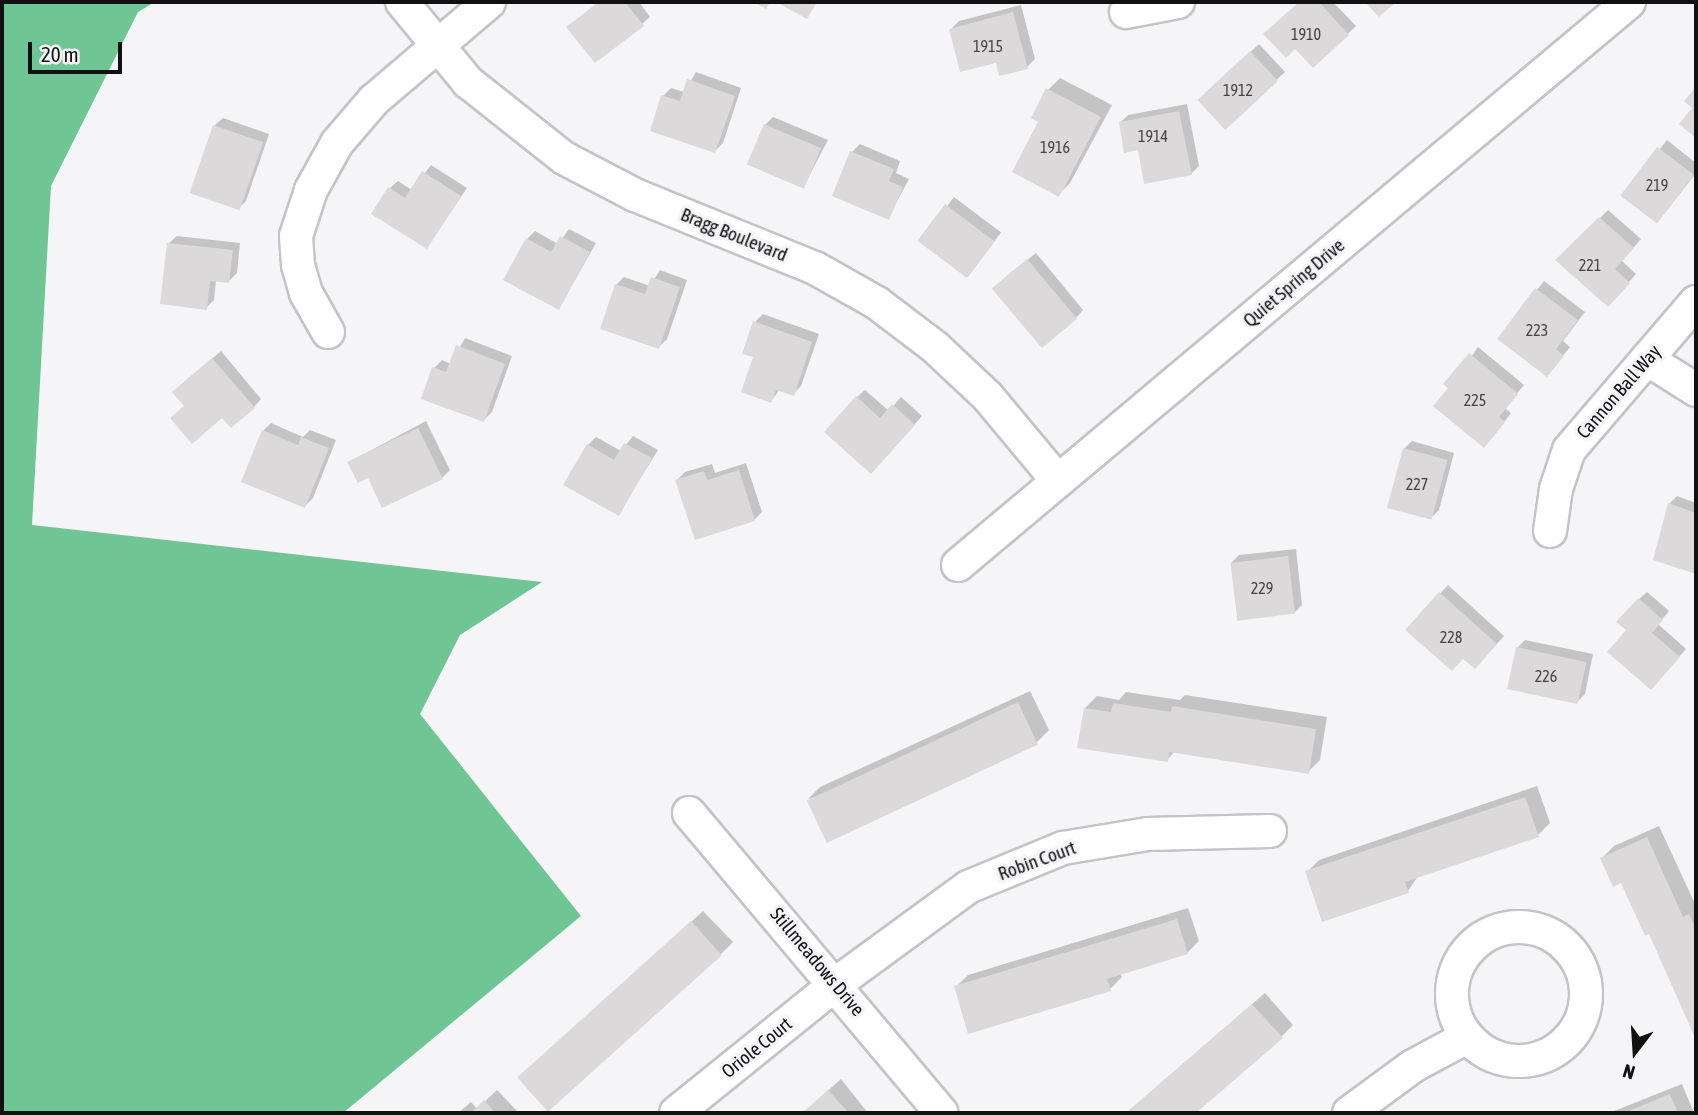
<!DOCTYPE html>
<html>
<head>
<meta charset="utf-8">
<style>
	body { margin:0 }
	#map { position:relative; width:1698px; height:1115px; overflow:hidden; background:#f5f5f7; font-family:"Asap Condensed",sans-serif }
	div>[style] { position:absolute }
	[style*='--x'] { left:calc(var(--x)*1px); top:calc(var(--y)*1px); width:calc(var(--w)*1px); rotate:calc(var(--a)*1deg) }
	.forest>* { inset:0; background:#6fc694 }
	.shadow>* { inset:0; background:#0003; transform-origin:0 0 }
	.building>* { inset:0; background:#dbd9da; transform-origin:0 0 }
	.roads { filter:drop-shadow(2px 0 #c4c4c6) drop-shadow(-2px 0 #c4c4c6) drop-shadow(0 2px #c4c4c6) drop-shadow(0 -2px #c4c4c6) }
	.street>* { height:32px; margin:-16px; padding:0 16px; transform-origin:16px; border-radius:16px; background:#fff }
	.street>.ring { margin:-16px; padding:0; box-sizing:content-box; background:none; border:32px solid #fff; border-radius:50% }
	span { translate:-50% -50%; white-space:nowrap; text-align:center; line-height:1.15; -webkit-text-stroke:7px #f5f5f7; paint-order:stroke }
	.number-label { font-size:16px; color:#444344 }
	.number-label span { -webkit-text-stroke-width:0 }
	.street-label { font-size:19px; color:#111112 }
	.frame { position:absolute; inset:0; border:4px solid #111112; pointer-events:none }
	.north { position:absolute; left:1600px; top:1017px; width:70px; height:70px; -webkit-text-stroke:5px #f5f5f7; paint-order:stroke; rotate:197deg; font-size:19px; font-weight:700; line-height:28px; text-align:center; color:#111112 }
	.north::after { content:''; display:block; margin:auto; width:24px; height:32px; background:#111112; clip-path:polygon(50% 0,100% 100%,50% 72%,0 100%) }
	.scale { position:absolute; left:28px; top:42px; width:94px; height:32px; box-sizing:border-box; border:4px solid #111112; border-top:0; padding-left:9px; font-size:21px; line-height:24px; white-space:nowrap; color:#111112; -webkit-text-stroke:5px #f5f5f7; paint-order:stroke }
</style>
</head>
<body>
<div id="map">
	<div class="forest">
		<div style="clip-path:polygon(2px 2px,155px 2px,138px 12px,51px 186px,32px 525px,542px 582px,460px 635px,420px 714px,581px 916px,343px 1113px,2px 1113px)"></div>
	</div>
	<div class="shadow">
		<div style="clip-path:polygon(599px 2px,639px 2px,650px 17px,642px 24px,577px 19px)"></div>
		<div style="clip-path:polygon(1301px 2px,1333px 2px,1356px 26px,1313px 66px,1274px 26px)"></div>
		<div style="clip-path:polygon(1021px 5px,1035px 59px,1027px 67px,998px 61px,951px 29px,959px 21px)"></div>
		<div style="clip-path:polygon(1259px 44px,1285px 72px,1225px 128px,1207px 92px)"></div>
		<div style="clip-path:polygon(696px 72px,741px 88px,723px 143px,715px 151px,663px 96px,671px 88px,684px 92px)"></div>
		<div style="clip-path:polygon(1060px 78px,1112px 105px,1070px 183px,1058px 195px,1041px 121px,1048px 90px)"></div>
		<div style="clip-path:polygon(1187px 104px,1199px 166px,1191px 174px,1139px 148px,1120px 123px,1128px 115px)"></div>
		<div style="clip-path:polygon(773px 117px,828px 140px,804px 186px,765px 125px)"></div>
		<div style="clip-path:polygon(223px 118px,269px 134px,246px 201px,238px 209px,191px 192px,215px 125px)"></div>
		<div style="clip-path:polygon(1667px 140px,1696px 163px,1696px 173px,1664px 214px,1622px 195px)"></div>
		<div style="clip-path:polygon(860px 144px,900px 161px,896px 173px,909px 179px,888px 218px,852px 152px)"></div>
		<div style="clip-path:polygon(431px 165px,467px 188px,427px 247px,390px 188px,398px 181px,412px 190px)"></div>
		<div style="left:954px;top:197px;width:59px;height:56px;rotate:37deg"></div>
		<div style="clip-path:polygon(1608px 210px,1641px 239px,1622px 261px,1636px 274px,1616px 297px,1558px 260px)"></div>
		<div style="clip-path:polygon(569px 229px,596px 243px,559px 308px,527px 239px,535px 231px,558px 244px)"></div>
		<div style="clip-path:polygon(177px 236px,240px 243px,237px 273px,229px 281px,216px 280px,214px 300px,206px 308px,169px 243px)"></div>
		<div style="clip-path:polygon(1036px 253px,1083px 310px,1076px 318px,1001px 281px)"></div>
		<div style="clip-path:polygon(660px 270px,687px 280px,667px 339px,659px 347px,616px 285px,624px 277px,650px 286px)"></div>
		<div style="clip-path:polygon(1544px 281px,1585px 312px,1563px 341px,1570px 347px,1547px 375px,1499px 339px)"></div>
		<div style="clip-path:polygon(763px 314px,819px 334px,801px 386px,793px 394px,780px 389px,771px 401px,755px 322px)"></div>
		<div style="clip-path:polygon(465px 338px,512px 356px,492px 412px,484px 420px,434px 368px,442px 360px,451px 364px)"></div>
		<div style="clip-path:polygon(1478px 347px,1524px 385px,1505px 408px,1511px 413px,1492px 438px,1450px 388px)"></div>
		<div style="clip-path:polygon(221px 351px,261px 399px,254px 407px,222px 415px,186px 405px,182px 384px)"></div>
		<div style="clip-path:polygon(865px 390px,889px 411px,901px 397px,922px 416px,879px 464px,857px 397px)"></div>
		<div style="clip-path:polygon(426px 421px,450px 470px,442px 478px,369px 476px,349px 462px)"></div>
		<div style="clip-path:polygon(271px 423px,303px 437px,310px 430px,336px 440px,313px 498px,305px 506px,263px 431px)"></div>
		<div style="clip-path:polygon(633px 436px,658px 450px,618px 514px,588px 445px,596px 437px,621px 451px)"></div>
		<div style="clip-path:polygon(1412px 441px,1454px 453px,1439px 510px,1431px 518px,1404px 449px)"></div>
		<div style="clip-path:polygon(746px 463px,762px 512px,754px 520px,677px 480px,685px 472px,712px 464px,715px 473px)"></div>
		<div style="clip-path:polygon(1677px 496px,1696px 503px,1696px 572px,1655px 558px,1669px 504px)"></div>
		<div style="clip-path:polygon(1296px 549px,1302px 605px,1294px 613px,1231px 563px,1239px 555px)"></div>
		<div style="clip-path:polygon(1448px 585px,1504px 636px,1483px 659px,1408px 629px)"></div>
		<div style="clip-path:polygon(1647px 592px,1669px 611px,1658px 624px,1686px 649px,1659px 680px,1628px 630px,1639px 599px)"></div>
		<div style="clip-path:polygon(1525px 640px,1593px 654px,1585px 694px,1577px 702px,1517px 648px)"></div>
		<div style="clip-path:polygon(1030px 691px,1049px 730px,1037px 742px,808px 799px,820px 787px)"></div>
		<div style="clip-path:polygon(1126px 692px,1180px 700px,1185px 695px,1327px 717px,1320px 760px,1308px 772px,1175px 751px,1167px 760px,1085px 708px,1097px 696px,1119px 700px)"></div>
		<div style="clip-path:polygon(1537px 786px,1550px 823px,1538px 835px,1418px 876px,1408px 891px,1307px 872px,1319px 860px)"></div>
		<div style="clip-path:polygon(1659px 826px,1696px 906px,1696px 1035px,1650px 932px,1622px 880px,1602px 858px,1614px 846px)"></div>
		<div style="clip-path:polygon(1188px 908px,1199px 941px,1187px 953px,1120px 973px,1122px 977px,1110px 989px,956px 987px,968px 975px)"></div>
		<div style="clip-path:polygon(703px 911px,733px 942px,721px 954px,533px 1067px)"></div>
		<div style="clip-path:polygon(1265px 993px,1293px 1025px,1281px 1037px,1193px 1113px,1126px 1113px)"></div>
		<div style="clip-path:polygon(841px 1079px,868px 1113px,803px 1113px)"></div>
		<div style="clip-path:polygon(1682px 1084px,1694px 1113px,1609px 1113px)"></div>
		<div style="clip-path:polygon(497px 1090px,519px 1113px,458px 1113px,471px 1102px,477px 1109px)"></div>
	</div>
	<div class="building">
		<div style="clip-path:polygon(599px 2px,625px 2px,644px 26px,595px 63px,566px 27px)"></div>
		<div style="clip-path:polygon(754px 2px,770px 2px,766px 9px)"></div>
		<div style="clip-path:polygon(776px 2px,817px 2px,807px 19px)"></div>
		<div style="clip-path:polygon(1299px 2px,1319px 2px,1349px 35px,1313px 68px,1295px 49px,1286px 58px,1263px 34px)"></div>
		<div style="clip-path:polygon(1365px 2px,1396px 2px,1379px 17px)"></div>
		<div style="clip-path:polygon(1013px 12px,1028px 69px,999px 76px,996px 63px,960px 72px,949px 29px)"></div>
		<div style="left:1250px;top:51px;width:41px;height:72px;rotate:47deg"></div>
		<div style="clip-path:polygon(687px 79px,735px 96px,715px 153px,650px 131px,661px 95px,680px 101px)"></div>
		<div style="clip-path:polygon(1696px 87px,1696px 138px,1679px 124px,1692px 108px,1684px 101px)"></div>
		<div style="clip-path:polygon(1046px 88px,1101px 117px,1059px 197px,1012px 172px,1038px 122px,1031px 118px)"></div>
		<div style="clip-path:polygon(1179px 111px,1192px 175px,1144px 184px,1138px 150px,1124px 153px,1119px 122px)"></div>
		<div style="left:764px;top:124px;width:62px;height:44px;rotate:23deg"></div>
		<div style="left:213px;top:125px;width:53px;height:72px;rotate:19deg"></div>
		<div style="left:1657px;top:147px;width:46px;height:61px;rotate:37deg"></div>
		<div style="clip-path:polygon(850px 151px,894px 169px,889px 181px,903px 187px,889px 220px,832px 196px)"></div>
		<div style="clip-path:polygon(422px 171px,461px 196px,427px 249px,371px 214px,388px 187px,405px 198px)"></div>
		<div style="left:945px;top:204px;width:62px;height:46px;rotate:37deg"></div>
		<div style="clip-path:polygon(1599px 217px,1634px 248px,1615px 269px,1630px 283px,1608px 307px,1555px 260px)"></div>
		<div style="clip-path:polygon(560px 236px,590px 252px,559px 310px,503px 280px,526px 238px,551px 252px)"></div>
		<div style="clip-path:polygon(167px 243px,233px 250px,229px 283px,210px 281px,207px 310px,160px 304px)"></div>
		<div style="left:1027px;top:259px;width:78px;height:46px;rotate:50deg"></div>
		<div style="clip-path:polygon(651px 277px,680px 287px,659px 349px,600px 329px,615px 284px,645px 294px)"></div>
		<div style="clip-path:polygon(1535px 288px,1578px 320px,1556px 349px,1564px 356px,1547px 377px,1497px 339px)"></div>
		<div style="clip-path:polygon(753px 321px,812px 342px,794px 396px,776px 390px,771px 403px,741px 392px,753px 357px,742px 354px)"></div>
		<div style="clip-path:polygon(456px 345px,505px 364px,484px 422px,421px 399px,432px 367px,446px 372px)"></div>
		<div style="clip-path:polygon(1469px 353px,1518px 394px,1499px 417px,1505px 422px,1484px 448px,1433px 406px,1448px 388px,1443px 384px)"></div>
		<div style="clip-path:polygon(212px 358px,255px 408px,231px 428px,222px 418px,192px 444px,170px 418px,184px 406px,172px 392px)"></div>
		<div style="clip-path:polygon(856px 396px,880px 418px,892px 404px,915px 425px,871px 474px,824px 432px)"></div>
		<div style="clip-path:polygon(418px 428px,443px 479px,382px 508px,368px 478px,358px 483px,347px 462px)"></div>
		<div style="clip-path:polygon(262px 430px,298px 445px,301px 437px,329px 448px,305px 508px,241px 482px)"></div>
		<div style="clip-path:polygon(624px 443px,652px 458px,619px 516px,563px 485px,587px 444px,614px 460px)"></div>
		<div style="left:1403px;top:448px;width:46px;height:62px;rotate:15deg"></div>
		<div style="clip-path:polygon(739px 470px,755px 521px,695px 540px,675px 480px,704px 471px,707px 480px)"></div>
		<div style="clip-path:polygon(1668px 503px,1696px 513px,1696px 574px,1653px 560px)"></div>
		<div style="left:1288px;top:556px;width:58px;height:58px;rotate:83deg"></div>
		<div style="clip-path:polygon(1439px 592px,1497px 644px,1475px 669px,1463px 659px,1452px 671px,1405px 630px)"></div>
		<div style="clip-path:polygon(1638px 598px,1663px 620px,1652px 633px,1680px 657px,1651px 690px,1607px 652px,1626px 630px,1616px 622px)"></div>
		<div style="left:1516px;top:647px;width:72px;height:43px;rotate:12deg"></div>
		<div style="left:1018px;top:702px;width:47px;height:233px;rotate:65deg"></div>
		<div style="clip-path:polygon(1113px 703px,1171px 712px,1172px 706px,1316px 729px,1309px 774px,1169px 752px,1168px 762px,1077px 748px,1084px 708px,1111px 712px)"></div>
		<div style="clip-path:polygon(1525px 797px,1539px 837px,1405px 882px,1409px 893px,1322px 922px,1305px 871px)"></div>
		<div style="clip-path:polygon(1647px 837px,1683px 917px,1689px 914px,1696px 929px,1696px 1040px,1649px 934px,1645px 936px,1621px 883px,1613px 887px,1600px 858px)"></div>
		<div style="clip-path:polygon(1177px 919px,1188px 954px,1107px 979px,1111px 991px,968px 1034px,954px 986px)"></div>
		<div style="left:691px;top:921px;width:46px;height:234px;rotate:48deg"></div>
		<div style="clip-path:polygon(1252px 1004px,1283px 1038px,1196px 1113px,1126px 1113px)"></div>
		<div style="clip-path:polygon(828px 1090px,849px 1113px,802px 1113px)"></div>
		<div style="clip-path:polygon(1670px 1094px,1678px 1113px,1624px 1113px)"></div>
		<div style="clip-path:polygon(484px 1100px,496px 1113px,471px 1113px)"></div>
	</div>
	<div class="roads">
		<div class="street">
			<div style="--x:402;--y:2;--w:104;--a:50.5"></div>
			<div style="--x:468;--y:82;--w:122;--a:38.4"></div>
			<div style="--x:564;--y:158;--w:80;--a:27.5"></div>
			<div style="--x:635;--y:195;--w:194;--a:22.1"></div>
			<div style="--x:815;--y:268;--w:71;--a:29.4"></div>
			<div style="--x:877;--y:303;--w:74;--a:37.3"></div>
			<div style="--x:936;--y:348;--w:71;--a:43.3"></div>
			<div style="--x:988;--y:397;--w:109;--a:50.2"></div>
			<div style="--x:1126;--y:12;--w:53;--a:-10.9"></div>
			<div style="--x:328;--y:332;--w:45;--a:-119.4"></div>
			<div style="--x:306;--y:293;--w:29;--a:-106"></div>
			<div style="--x:298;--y:265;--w:29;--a:-94"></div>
			<div style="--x:296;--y:236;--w:48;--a:-71.9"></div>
			<div style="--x:311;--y:190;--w:54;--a:-61"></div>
			<div style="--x:337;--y:143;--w:57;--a:-49.3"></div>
			<div style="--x:374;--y:100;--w:151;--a:-40.4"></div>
			<div style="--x:1647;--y:359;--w:58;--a:32.3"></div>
			<div style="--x:1550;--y:531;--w:42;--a:-81.9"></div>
			<div style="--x:1556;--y:489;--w:41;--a:-71.6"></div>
			<div style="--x:1569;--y:450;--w:195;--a:-49.4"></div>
			<div style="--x:958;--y:565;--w:876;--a:-40"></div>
			<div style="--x:689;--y:813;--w:392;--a:49.9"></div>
			<div class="ring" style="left:1452px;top:927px;width:102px;height:102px"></div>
			<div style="--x:676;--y:1113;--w:207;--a:-38.9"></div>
			<div style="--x:837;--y:983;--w:162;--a:-36.2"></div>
			<div style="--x:968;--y:887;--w:103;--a:-22.3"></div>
			<div style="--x:1063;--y:848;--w:86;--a:-9.4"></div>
			<div style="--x:1148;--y:834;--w:122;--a:-1.4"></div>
			<div style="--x:1349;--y:1113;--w:79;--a:-36.3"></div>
			<div style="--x:1413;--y:1066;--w:61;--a:-28.2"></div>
		</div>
	</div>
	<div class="number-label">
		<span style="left:1306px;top:34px">1910</span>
		<span style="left:988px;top:46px">1915</span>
		<span style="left:1238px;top:90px">1912</span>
		<span style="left:1153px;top:136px">1914</span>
		<span style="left:1055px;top:147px">1916</span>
		<span style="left:1657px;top:185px">219</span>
		<span style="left:1590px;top:265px">221</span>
		<span style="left:1537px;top:330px">223</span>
		<span style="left:1475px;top:400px">225</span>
		<span style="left:1417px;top:484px">227</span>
		<span style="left:1262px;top:588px">229</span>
		<span style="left:1451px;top:637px">228</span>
		<span style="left:1546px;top:676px">226</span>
	</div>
	<div class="street-label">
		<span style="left:734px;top:235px;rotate:22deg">Bragg Boulevard</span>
		<span style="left:1294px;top:283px;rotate:-40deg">Quiet Spring Drive</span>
		<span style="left:1619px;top:392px;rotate:-49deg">Cannon Ball Way</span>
		<span style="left:1037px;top:861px;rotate:-20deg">Robin Court</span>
		<span style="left:817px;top:962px;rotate:50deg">Stillmeadows Drive</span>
		<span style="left:757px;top:1048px;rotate:-39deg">Oriole Court</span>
	</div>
	<div class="frame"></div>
	<div class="north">N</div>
	<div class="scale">20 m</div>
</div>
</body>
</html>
